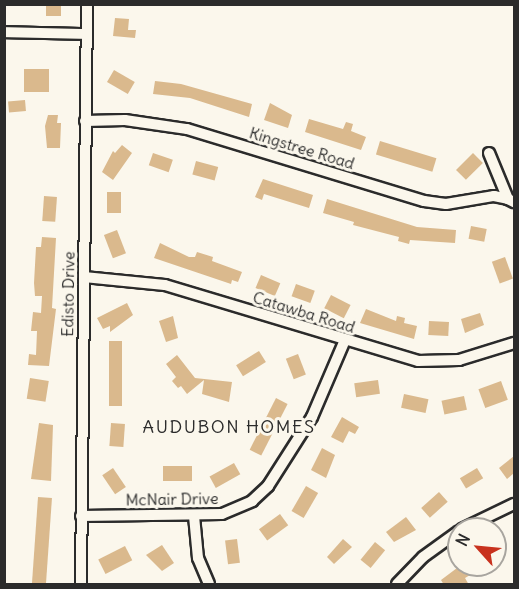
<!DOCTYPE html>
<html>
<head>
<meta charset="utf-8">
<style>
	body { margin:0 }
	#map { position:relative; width:519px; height:589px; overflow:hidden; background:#fbf7ec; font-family:Delius,sans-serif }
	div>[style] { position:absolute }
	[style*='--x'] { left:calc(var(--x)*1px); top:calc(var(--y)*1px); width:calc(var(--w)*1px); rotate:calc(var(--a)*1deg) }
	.building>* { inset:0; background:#dab98d; transform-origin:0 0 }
	.roads { filter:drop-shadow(2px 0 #2b2b2b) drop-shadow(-2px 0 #2b2b2b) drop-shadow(0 2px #2b2b2b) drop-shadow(0 -2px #2b2b2b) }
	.minor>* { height:10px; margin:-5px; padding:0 5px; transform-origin:5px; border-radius:5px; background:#fbf7ec }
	span { translate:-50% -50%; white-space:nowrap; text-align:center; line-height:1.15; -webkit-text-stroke:6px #fbf7ec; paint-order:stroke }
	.street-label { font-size:16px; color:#2b2b2b }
	.neighbourhood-label { font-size:18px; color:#2b2b2b; letter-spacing:1.5px }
	.frame { position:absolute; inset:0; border:6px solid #2b2b2b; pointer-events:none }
	.north { position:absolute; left:447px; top:517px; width:60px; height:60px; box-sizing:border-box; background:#fbf7ec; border:2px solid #a8a59f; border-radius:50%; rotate:297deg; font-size:16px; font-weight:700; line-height:24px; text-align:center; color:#2b2b2b }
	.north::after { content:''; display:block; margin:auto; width:21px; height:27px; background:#c8321e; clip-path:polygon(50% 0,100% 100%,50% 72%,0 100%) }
</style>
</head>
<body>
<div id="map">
	<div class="building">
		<div style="left:46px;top:4px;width:15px;height:12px"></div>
		<div style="clip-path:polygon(115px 18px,129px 19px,128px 30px,136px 30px,135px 38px,113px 36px)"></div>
		<div style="left:24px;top:69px;width:25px;height:23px"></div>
		<div style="left:114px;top:70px;width:24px;height:14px;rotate:30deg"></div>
		<div style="clip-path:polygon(155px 81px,181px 84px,252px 104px,249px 117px,190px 98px,153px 94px)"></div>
		<div style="left:25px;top:100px;width:11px;height:17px;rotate:85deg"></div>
		<div style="clip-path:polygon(270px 103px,292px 115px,288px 128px,264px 120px)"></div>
		<div style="clip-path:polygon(48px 115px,58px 115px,57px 123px,61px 123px,60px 148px,47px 148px,45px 126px)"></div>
		<div style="clip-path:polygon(309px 119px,343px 129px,346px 122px,353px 124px,351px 131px,366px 137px,361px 150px,305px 132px)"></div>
		<div style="left:380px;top:141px;width:59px;height:14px;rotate:17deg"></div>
		<div style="clip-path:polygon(122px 145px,132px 153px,113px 180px,102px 172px,113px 151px,115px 153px)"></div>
		<div style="left:153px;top:153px;width:21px;height:13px;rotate:19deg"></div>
		<div style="left:473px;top:153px;width:14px;height:24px;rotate:45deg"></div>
		<div style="left:196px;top:161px;width:23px;height:14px;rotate:15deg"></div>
		<div style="clip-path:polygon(263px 179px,313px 195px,309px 208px,264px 194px,262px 200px,255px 197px)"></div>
		<div style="left:107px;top:192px;width:14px;height:21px"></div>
		<div style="left:44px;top:196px;width:13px;height:25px;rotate:4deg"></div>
		<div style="clip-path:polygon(327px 199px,417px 227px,456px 230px,455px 243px,410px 240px,409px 244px,398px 241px,399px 237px,353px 225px,354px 222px,323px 213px)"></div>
		<div style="left:471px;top:226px;width:16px;height:13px;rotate:11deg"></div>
		<div style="left:117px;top:230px;width:25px;height:14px;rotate:69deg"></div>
		<div style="clip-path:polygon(42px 237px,56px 238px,52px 308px,56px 309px,49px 366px,28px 365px,29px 354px,36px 355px,37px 331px,31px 331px,33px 312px,41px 313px,42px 296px,35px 296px,34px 283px,36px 247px,41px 247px)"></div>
		<div style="clip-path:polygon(160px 243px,189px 257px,195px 257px,197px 252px,213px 257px,212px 261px,242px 272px,238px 282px,232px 280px,231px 284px,154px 258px)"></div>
		<div style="left:505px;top:257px;width:23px;height:14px;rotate:70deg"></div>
		<div style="left:261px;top:275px;width:21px;height:14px;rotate:23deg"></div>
		<div style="left:296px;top:284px;width:20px;height:13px;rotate:20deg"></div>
		<div style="left:331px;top:295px;width:22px;height:15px;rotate:27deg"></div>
		<div style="clip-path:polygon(127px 303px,133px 315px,110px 332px,110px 326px,103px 329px,97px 318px)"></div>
		<div style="clip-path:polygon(366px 309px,396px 321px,397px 316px,405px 318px,404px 323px,417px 326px,414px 339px,360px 323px)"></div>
		<div style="clip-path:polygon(480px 313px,484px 325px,465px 333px,461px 319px)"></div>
		<div style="clip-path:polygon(173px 316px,178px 338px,166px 342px,159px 321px)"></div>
		<div style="left:429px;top:321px;width:20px;height:14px;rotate:3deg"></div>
		<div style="left:109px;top:341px;width:13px;height:65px"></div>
		<div style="left:259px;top:351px;width:13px;height:27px;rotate:58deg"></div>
		<div style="left:298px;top:354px;width:22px;height:13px;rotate:69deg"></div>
		<div style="clip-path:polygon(177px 355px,195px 378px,232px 382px,229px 402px,202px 394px,204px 380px,187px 394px,181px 386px,178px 388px,172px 381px,176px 377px,166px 364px)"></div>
		<div style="left:30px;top:378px;width:19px;height:21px;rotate:9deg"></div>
		<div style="left:378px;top:380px;width:14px;height:24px;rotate:82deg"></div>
		<div style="left:501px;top:381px;width:20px;height:24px;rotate:70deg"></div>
		<div style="left:404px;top:394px;width:25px;height:14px;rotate:12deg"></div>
		<div style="left:464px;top:396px;width:14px;height:23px;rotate:78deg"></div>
		<div style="left:276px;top:398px;width:13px;height:58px;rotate:27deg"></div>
		<div style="clip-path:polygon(342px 417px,359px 427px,355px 434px,349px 431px,343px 443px,331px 437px)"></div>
		<div style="clip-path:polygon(39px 423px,53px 425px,51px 481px,31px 479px)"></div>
		<div style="left:111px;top:423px;width:14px;height:23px;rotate:4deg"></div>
		<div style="clip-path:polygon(322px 448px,335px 455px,326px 478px,311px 470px)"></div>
		<div style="clip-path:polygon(514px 456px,514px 473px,507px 479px,499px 468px)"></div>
		<div style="left:234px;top:463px;width:13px;height:28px;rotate:61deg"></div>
		<div style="left:163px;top:466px;width:29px;height:15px"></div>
		<div style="left:113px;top:468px;width:23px;height:13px;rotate:56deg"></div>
		<div style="left:477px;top:468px;width:12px;height:20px;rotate:59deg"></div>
		<div style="left:306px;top:486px;width:14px;height:29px;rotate:30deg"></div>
		<div style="left:439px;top:492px;width:13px;height:24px;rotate:48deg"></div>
		<div style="left:38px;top:497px;width:14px;height:88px;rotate:4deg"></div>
		<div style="left:280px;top:514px;width:14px;height:26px;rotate:54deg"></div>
		<div style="clip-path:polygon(406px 517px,416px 530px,394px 542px,386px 532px)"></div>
		<div style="left:237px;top:539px;width:24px;height:12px;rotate:83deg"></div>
		<div style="clip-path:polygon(343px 539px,352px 547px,334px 564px,327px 557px)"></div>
		<div style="left:375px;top:542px;width:13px;height:23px;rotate:39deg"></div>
		<div style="clip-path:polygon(162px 545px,174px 563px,162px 571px,146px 555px)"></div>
		<div style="left:125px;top:546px;width:16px;height:30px;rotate:63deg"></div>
		<div style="clip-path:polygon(461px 565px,487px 565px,465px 578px,469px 585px,444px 585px,441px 580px)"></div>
	</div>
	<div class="roads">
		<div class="minor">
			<div style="--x:4;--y:32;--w:82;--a:1.4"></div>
			<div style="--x:85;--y:121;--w:40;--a:-1.4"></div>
			<div style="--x:125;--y:120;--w:63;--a:8.3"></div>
			<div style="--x:187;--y:129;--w:248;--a:16.9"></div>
			<div style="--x:424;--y:201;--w:22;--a:8"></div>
			<div style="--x:446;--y:204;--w:49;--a:-9.5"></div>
			<div style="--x:494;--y:196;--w:14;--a:12"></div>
			<div style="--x:489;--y:153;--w:50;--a:67.6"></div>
			<div style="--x:508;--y:199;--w:7;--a:27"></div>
			<div style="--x:84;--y:277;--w:81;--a:5.6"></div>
			<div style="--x:165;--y:285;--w:264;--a:16.7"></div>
			<div style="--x:418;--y:361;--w:41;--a:-1.4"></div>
			<div style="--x:459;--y:360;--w:58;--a:-17.2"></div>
			<div style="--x:81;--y:516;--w:141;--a:-0.8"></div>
			<div style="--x:222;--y:514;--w:33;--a:-23"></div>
			<div style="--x:252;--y:501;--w:22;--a:-43"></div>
			<div style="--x:268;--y:486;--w:82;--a:-57.5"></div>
			<div style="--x:312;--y:417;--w:84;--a:-66.8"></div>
			<div style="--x:194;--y:516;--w:42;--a:84.6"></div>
			<div style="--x:198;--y:558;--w:28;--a:67"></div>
			<div style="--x:462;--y:529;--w:58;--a:-25.7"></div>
			<div style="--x:81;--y:584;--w:580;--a:-89.41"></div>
			<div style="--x:397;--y:584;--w:37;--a:-46"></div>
			<div style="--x:423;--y:557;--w:44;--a:-35.8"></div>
		</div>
	</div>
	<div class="street-label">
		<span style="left:302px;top:148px;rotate:17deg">Kingstree Road</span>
		<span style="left:68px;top:294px;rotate:-89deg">Edisto Drive</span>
		<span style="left:304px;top:312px;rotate:17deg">Catawba Road</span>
		<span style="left:172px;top:499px;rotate:-1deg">McNair Drive</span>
	</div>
	<div class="neighbourhood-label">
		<span style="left:229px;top:427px">AUDUBON HOMES</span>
	</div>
	<div class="frame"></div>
	<div class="north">N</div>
</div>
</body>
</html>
